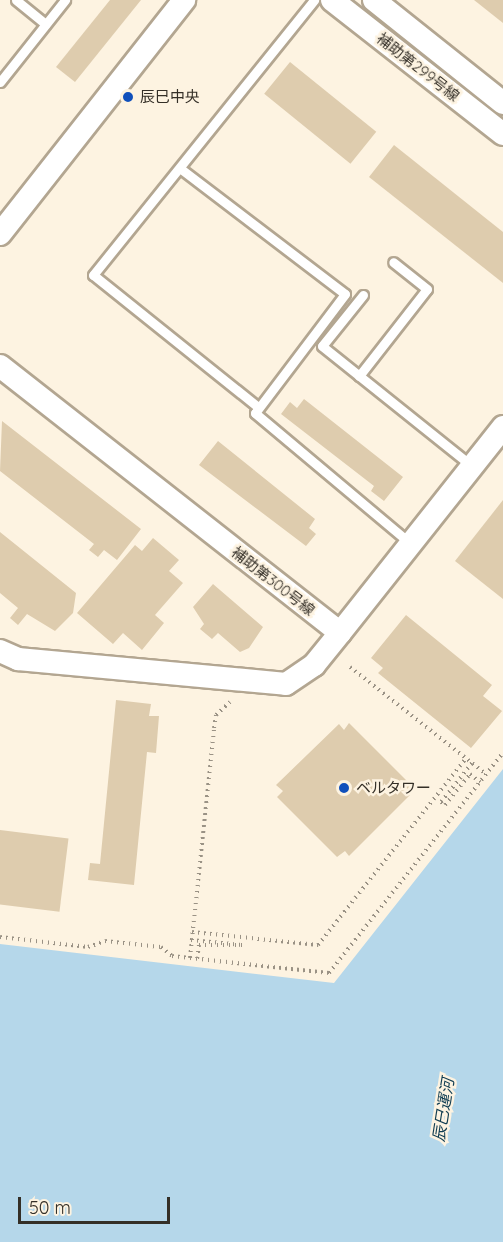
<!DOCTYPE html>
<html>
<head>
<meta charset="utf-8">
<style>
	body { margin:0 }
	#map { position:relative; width:503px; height:1242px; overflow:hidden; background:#fdf3e1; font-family:Quicksand,"Noto Sans JP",sans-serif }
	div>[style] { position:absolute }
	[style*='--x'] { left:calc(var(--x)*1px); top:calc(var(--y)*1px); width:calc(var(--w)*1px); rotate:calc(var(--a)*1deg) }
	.water>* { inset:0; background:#b5d7ea }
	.building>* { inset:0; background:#deccae; transform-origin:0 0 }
	.path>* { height:4px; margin-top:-2px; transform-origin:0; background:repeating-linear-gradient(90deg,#9a9285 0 1.5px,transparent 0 6px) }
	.roads { filter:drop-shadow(2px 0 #b3a691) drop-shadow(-2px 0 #b3a691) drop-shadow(0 2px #b3a691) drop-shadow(0 -2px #b3a691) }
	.service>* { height:9px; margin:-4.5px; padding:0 4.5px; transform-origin:4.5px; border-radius:4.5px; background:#fff }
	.tertiary>* { height:22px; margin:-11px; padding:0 11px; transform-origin:11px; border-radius:11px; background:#fff }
	.dots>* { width:16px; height:16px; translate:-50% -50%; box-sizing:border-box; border:3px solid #fdf3e1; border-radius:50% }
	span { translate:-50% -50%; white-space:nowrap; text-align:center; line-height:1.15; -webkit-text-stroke:5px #fdf3e1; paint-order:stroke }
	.street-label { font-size:15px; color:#342f27 }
	.poi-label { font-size:15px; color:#342f27 }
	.left { translate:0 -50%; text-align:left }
	.water-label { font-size:16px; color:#0f3c51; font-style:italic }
	.scale { position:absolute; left:18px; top:1197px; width:152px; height:27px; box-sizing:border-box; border:3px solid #342f27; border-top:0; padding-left:8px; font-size:18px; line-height:21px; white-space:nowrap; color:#342f27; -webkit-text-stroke:4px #fdf3e1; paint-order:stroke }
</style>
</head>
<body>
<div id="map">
	<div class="water">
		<div style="clip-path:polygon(503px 769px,503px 1242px,0 1242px,0 944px,334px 983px)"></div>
	</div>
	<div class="building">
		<div style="clip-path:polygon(110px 0,141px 0,75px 82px,56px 67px)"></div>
		<div style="clip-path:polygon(474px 0,503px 0,503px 23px)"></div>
		<div style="left:290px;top:62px;width:111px;height:41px;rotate:39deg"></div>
		<div style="clip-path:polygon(394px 145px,503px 232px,503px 283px,369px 177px)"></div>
		<div style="clip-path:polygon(304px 399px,403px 477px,384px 501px,371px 491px,374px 486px,281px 414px,290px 402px,297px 408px)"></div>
		<div style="clip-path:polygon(2px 421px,141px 529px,117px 560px,104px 550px,98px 557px,89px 550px,94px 544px,0 471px)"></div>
		<div style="clip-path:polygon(218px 441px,315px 519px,309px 528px,316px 534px,306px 546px,199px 465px)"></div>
		<div style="clip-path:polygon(503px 500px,503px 599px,455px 561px)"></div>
		<div style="clip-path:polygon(0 532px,76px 593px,73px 613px,55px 631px,27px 614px,18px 625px,10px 618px,18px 608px,0 593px)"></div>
		<div style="clip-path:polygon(153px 538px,179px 560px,169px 571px,183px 583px,155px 615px,164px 623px,142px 650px,123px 633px,113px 644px,77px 613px,135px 545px,142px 551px)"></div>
		<div style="clip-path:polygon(213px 584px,263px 627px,249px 648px,240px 652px,218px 633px,212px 639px,200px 629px,204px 624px,193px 607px)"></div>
		<div style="clip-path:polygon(406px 615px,492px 685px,483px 696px,502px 711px,471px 748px,378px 673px,383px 668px,371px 658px)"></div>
		<div style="clip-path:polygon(116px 700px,151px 704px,149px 716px,159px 716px,156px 753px,147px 752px,134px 885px,88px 880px,90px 863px,100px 864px)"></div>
		<div style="clip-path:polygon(349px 723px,411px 785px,405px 791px,410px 795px,349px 856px,345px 851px,337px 857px,277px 797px,283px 791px,276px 785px,339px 724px,344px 730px)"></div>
		<div style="left:0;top:830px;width:69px;height:74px;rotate:7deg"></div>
	</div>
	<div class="path">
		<div style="--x:350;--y:667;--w:173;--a:38.2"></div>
		<div style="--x:472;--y:763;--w:50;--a:128.5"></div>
		<div style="--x:441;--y:802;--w:5;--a:37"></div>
		<div style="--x:445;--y:805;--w:40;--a:-51"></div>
		<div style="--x:470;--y:774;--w:13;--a:39"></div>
		<div style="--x:192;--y:932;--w:127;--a:5.9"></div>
		<div style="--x:318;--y:945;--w:238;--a:-51.6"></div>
		<div style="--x:0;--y:937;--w:89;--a:6.5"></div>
		<div style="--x:88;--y:947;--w:18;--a:-19"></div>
		<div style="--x:105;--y:941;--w:56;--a:6.1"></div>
		<div style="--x:161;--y:947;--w:14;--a:39"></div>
		<div style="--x:172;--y:956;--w:158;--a:6.2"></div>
		<div style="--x:329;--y:973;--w:280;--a:-51.7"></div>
		<div style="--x:191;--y:940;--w:51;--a:5.6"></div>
		<div style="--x:242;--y:945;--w:43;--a:180"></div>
		<div style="--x:199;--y:945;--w:14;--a:98"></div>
		<div style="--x:190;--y:958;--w:231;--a:-84"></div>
		<div style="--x:214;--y:728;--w:13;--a:-81"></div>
		<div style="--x:216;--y:715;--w:19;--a:-43"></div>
	</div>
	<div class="roads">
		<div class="service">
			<div style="--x:16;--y:0;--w:38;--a:39"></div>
			<div style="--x:0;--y:82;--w:105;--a:-51.6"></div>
			<div style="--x:181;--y:169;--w:206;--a:37.3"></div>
			<div style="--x:345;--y:294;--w:149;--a:127.1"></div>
			<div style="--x:255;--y:413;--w:202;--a:40"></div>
			<div style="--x:363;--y:295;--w:65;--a:128.8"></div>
			<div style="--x:322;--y:346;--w:192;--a:38.7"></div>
			<div style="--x:359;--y:376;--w:110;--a:-52"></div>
			<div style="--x:427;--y:289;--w:43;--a:-141.5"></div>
			<div style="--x:258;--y:407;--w:211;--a:-141.3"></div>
			<div style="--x:93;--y:275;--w:353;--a:-51.2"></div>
		</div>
		<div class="tertiary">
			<div style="--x:332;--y:0;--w:217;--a:38.1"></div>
			<div style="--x:374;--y:0;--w:165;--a:38.6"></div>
			<div style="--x:0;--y:234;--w:298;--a:-51.8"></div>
			<div style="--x:0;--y:366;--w:432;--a:38.1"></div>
			<div style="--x:340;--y:633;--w:263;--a:-51.6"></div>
			<div style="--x:0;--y:651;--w:20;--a:24"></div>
			<div style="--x:18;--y:659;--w:269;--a:5.3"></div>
			<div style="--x:286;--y:684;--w:34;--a:-34"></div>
			<div style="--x:314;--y:665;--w:41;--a:-50.9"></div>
		</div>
	</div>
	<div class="dots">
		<div style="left:128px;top:97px;background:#1050bb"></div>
		<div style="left:344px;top:788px;background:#1050bb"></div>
	</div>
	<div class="street-label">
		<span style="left:418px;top:67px;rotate:38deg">補助第299号線</span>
		<span style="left:273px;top:581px;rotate:38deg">補助第300号線</span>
	</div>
	<div class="poi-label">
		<span class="left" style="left:140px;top:97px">辰巳中央</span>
		<span class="left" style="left:356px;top:788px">ベルタワー</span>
	</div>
	<div class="water-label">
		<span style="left:443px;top:1110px;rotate:-81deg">辰巳運河</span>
	</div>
	<div class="scale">50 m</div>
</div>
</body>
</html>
